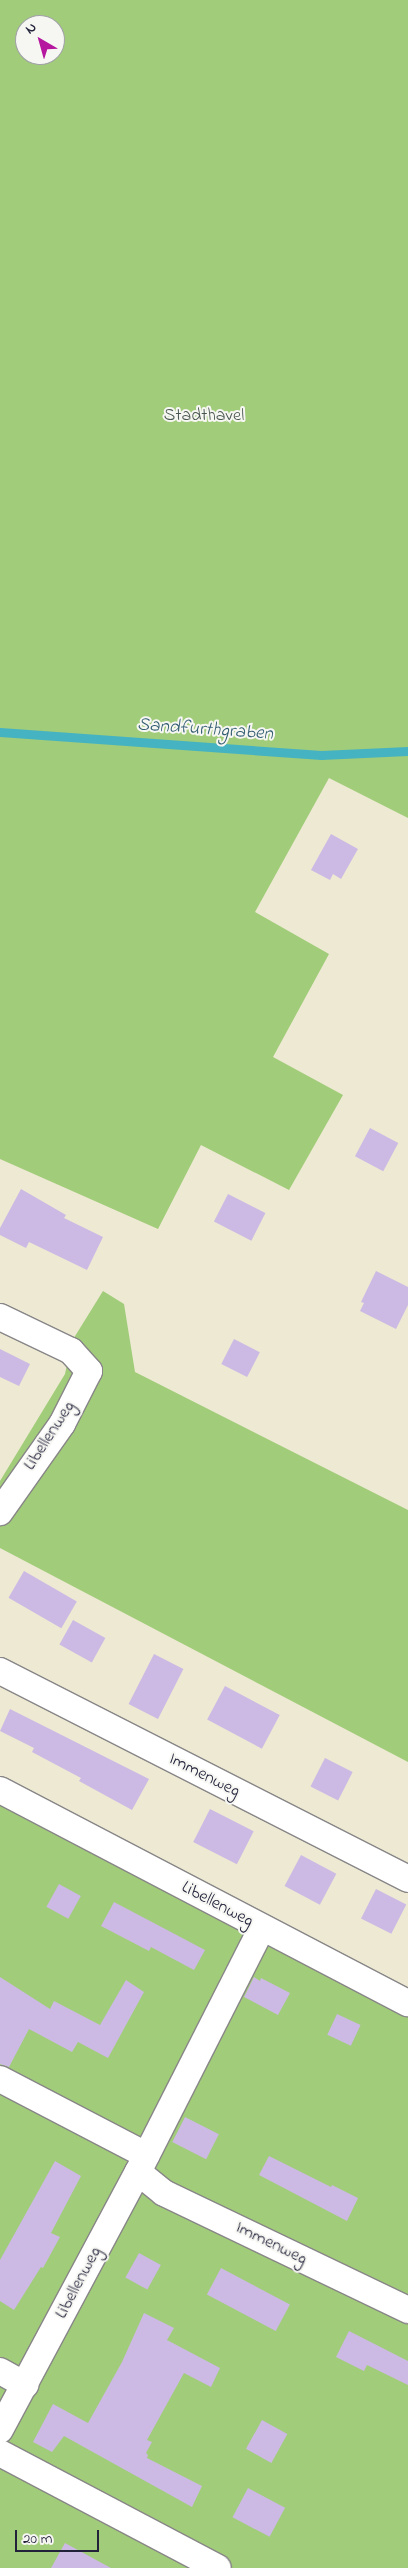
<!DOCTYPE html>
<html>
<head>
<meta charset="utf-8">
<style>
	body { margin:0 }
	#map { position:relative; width:408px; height:2568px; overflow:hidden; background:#ede9d3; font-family:"Indie Flower",sans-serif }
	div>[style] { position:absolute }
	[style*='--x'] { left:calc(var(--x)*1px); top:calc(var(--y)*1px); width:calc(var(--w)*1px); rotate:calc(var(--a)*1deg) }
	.green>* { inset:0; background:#a1cc79 }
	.stream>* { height:9px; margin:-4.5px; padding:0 4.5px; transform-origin:4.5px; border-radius:4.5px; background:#46b3c3 }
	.building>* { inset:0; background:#ccbae4; transform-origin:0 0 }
	.roads { filter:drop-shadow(1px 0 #888687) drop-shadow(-1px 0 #888687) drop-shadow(0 1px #888687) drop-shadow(0 -1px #888687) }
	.street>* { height:26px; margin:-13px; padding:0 13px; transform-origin:13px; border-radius:13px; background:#fff }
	span { translate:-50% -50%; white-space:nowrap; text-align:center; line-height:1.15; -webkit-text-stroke:4px #f6f6f2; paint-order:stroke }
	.park-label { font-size:18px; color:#48554e }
	.street-label { font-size:18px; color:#22223b }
	.water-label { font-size:19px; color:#305c71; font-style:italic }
	.north { position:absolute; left:15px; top:15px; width:50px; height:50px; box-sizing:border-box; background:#f6f6f2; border:1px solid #a1a1a9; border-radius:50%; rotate:322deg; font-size:14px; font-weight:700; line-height:20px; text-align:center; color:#22223b }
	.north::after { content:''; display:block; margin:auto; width:18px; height:22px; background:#b5179e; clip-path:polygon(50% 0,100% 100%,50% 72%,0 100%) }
	.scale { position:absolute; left:15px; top:2530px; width:84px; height:22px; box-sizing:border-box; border:2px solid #22223b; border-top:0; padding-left:6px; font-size:15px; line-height:18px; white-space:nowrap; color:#22223b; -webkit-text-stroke:4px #f6f6f2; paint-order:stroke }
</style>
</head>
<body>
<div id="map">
	<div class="green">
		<div style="clip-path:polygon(evenodd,0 0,408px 0,408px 818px,329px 778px,255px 912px,329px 954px,273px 1057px,343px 1095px,289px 1190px,201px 1145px,158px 1229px,0 1159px,0 0,25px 25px,55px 25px,55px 55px,25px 55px,25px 25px)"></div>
		<div style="clip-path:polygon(103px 1291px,124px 1304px,135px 1372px,408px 1510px,408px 1762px,0 1548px,0 1481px,65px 1374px,72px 1341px)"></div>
		<div style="clip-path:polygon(0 1799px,408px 2012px,408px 2568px,0 2568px)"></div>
	</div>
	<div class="stream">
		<div style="--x:0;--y:732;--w:322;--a:4.1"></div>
		<div style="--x:321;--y:755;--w:87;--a:-2.6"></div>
	</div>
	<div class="building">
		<div style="clip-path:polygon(331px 834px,358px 849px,341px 879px,333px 874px,330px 880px,311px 870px)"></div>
		<div style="left:370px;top:1128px;width:32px;height:32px;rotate:28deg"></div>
		<div style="clip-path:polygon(21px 1189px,66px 1215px,64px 1218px,103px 1237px,87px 1270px,29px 1242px,26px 1248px,0 1235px,0 1228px)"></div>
		<div style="left:228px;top:1194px;width:42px;height:31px;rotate:27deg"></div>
		<div style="clip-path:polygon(376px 1271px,408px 1287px,408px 1305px,396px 1329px,360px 1311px,364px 1303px,361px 1302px)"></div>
		<div style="left:234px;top:1339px;width:29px;height:28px;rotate:27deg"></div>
		<div style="clip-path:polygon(0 1349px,30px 1364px,19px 1386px,0 1377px)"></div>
		<div style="left:24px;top:1571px;width:61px;height:31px;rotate:30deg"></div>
		<div style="left:73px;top:1620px;width:37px;height:28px;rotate:29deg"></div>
		<div style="left:154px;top:1654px;width:33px;height:56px;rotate:27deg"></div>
		<div style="left:225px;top:1686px;width:62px;height:38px;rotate:28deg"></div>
		<div style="clip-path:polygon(10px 1709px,149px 1779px,132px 1810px,79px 1781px,81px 1778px,32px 1752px,34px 1748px,0 1731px)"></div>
		<div style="left:325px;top:1758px;width:31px;height:32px;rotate:27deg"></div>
		<div style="left:210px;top:1809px;width:49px;height:37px;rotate:27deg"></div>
		<div style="left:301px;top:1855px;width:40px;height:35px;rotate:28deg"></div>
		<div style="left:59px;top:1884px;width:25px;height:26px;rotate:29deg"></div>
		<div style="left:376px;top:1889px;width:34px;height:33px;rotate:27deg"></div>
		<div style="clip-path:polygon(114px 1902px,205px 1950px,194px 1970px,151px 1947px,149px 1951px,101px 1926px)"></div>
		<div style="clip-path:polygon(0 1977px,50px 2009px,54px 2001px,100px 2025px,126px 1980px,144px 1992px,108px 2058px,78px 2042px,72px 2052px,29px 2029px,9px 2067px,0 2064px)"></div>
		<div style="clip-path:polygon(254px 1977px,260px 1981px,261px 1978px,290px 1993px,278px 2015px,244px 1997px)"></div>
		<div style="left:337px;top:2014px;width:26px;height:23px;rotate:25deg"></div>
		<div style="left:185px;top:2117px;width:38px;height:28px;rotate:27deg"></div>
		<div style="clip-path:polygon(269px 2156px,331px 2187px,332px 2185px,358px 2198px,347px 2221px,259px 2175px)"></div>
		<div style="clip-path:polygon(55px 2161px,81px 2176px,51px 2233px,60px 2237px,43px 2268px,41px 2267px,14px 2310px,0 2301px,0 2260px)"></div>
		<div style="left:139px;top:2253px;width:25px;height:28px;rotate:29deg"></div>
		<div style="left:221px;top:2268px;width:78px;height:30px;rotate:28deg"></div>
		<div style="clip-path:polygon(144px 2313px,174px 2328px,167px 2340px,220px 2368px,211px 2387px,184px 2373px,147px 2440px,152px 2442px,146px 2453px,148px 2455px,147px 2458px,202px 2486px,192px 2507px,64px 2436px,52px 2452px,33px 2442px,53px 2404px,88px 2423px,122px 2362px)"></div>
		<div style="clip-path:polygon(349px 2331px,408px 2361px,408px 2385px,367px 2365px,364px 2371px,336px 2357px)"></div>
		<div style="left:262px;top:2420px;width:29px;height:33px;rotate:29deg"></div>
		<div style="left:248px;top:2488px;width:42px;height:33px;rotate:28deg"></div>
		<div style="clip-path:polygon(65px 2543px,111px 2568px,51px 2568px)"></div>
	</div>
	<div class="roads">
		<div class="street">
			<div style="--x:0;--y:1317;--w:79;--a:25.6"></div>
			<div style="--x:71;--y:1351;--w:27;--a:48"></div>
			<div style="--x:89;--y:1371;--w:59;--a:117"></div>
			<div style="--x:62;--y:1424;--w:108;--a:125.2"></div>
			<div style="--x:0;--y:1671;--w:458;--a:27"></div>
			<div style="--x:0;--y:1790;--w:460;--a:27.6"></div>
			<div style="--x:0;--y:2079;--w:165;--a:27.5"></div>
			<div style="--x:138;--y:2172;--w:33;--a:39"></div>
			<div style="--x:164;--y:2193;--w:271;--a:25.6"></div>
			<div style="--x:0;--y:2371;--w:29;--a:29"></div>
			<div style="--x:0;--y:2430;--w:293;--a:-61.9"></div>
			<div style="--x:138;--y:2172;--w:274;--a:-63.1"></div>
			<div style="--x:0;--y:2453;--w:246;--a:27.8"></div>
		</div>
	</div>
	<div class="park-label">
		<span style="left:204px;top:416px">Stadthavel</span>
	</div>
	<div class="street-label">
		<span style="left:50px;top:1436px;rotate:-57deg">Libellenweg</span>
		<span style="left:204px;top:1776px;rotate:27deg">Immenweg</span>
		<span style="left:217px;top:1905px;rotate:28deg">Libellenweg</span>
		<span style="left:271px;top:2244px;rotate:26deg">Immenweg</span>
		<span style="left:79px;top:2283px;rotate:-62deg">Libellenweg</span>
	</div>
	<div class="water-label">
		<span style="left:205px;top:730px;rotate:4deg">Sandfurthgraben</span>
	</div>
	<div class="north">N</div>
	<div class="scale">20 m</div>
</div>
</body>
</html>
